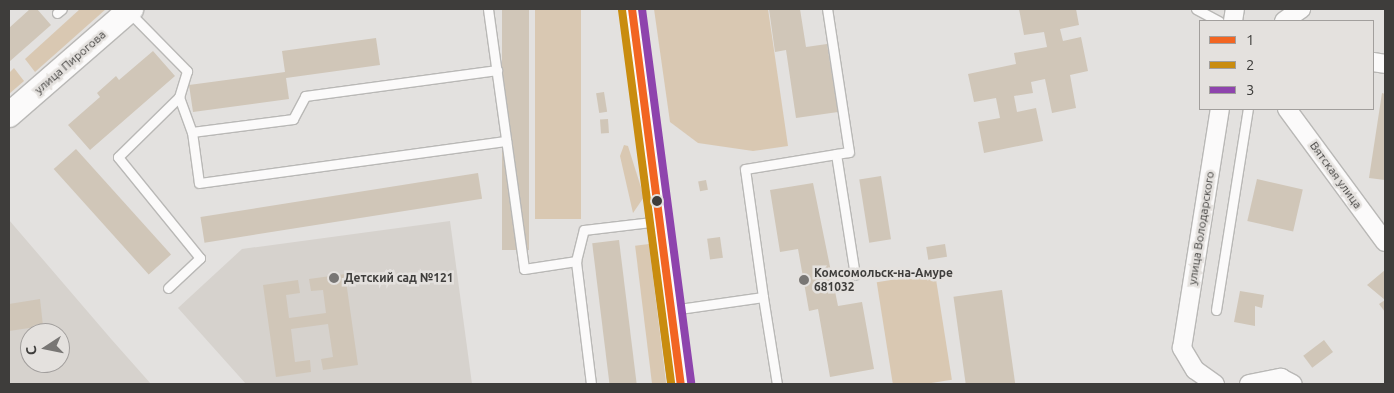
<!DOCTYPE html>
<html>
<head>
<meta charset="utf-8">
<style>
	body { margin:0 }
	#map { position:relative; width:1394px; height:393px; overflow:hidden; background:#e3e1df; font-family:Ubuntu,sans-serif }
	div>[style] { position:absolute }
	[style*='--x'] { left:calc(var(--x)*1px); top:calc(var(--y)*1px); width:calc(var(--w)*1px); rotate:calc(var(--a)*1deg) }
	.built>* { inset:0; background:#d6d2cd }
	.green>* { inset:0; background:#d9c8b2; transform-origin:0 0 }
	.building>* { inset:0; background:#d0c6b8; transform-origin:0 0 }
	.roads { filter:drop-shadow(1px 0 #b9b8b6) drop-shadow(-1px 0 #b9b8b6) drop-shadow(0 1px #b9b8b6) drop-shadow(0 -1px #b9b8b6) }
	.service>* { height:9px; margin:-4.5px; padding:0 4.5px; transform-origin:4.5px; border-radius:4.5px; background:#fbfafa }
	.minor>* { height:18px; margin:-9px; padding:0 9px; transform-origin:9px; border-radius:9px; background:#fbfafa }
	.secondary>* { height:24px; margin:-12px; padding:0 12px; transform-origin:12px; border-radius:12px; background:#fbfafa }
	.bus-1>* { height:8px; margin:-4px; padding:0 4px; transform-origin:4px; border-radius:4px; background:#f26522 }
	.bus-2>* { height:8px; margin:-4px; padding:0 4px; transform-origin:4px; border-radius:4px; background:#c98c0f }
	.bus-3>* { height:8px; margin:-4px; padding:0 4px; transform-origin:4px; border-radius:4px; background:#8e44ad }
	.dots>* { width:14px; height:14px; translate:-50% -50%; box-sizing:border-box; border:2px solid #e4e1de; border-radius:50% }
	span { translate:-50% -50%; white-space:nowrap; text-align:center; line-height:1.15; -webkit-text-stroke:5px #e4e1de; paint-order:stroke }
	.street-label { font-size:12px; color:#3e3d3b }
	.poi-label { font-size:12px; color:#3e3d3b; font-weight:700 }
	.left { translate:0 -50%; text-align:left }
	.frame { position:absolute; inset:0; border:10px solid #3e3d3b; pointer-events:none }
	.legend { position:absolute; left:1199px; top:20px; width:175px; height:90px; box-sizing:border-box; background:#e4e1de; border:1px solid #a29f9d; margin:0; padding:6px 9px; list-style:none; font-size:15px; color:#3e3d3b }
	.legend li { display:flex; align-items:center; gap:10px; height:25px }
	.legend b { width:25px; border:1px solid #a29f9d }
	.north { position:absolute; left:20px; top:323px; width:50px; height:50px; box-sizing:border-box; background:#e4e1de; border:1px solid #a29f9d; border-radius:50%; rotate:259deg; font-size:14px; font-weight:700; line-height:20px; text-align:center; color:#3e3d3b }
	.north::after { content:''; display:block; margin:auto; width:18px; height:22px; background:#787674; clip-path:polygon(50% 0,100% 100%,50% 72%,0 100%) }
</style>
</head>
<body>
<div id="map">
	<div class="built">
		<div style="clip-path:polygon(evenodd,9px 220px,112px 340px,151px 384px,9px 384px,9px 220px,30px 333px,60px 333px,60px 363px,30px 363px,30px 333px)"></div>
		<div style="clip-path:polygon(450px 221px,472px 384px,246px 384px,178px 308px,242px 249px)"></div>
	</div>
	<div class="green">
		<div style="clip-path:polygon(80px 9px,106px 9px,35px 72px,25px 59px)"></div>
		<div style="left:535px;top:9px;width:46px;height:210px"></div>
		<div style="clip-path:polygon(654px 9px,768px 9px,788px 146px,753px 151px,698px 143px,670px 122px)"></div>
		<div style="clip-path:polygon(14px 68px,24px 81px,9px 94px,9px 73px)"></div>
		<div style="clip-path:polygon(624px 145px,628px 146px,644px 197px,633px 213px,620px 156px)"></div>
		<div style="left:649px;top:244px;width:141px;height:14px;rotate:83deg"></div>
		<div style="left:935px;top:273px;width:108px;height:59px;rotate:81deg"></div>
	</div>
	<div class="building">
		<div style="clip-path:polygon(30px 9px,37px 9px,51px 25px,9px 62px,9px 28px)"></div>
		<div style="left:502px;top:9px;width:27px;height:241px"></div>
		<div style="clip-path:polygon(769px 9px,800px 9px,806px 47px,827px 44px,838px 112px,796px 118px,786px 50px,775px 52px)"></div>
		<div style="clip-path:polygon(1019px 9px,1076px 9px,1079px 25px,1060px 29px,1063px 41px,1081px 37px,1088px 71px,1070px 75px,1076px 108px,1052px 113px,1045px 79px,1031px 82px,1033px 93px,1014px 96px,1017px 112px,1036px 108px,1043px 141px,984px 153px,978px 122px,1000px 118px,996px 98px,974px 102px,968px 74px,1016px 64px,1014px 53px,1047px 47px,1044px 32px,1024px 35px)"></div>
		<div style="clip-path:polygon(376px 38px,380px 65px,286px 78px,289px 99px,193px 112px,189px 85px,285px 72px,282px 51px)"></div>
		<div style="clip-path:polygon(153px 51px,175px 76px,90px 150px,68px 125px,100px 97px,97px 93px,116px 76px,119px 80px)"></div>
		<div style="left:604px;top:92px;width:20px;height:8px;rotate:81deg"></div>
		<div style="clip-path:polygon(1382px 93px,1385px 94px,1385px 180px,1369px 178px)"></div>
		<div style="left:608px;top:119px;width:14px;height:8px;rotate:86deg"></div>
		<div style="left:76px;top:149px;width:142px;height:30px;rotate:48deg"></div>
		<div style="left:478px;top:173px;width:26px;height:281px;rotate:81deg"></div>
		<div style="left:881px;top:176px;width:64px;height:22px;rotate:81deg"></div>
		<div style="left:1257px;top:179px;width:47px;height:43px;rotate:13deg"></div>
		<div style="left:706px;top:180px;width:10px;height:8px;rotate:79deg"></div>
		<div style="clip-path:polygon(813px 183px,838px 306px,862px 302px,874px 369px,830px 377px,818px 309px,809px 311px,798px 249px,780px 252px,770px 190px)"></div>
		<div style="left:720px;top:237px;width:21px;height:13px;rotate:82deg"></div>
		<div style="left:619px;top:240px;width:145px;height:27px;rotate:83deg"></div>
		<div style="left:945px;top:244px;width:13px;height:19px;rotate:81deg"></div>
		<div style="clip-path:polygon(1385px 270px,1385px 312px,1379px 304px,1385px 300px,1367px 285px)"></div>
		<div style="clip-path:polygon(345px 274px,358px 365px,323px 370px,321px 359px,333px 357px,328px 324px,291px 329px,295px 362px,310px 360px,311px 372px,276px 377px,263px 285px,298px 280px,300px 293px,286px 295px,289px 318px,326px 313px,323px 290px,311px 291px,309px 279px)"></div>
		<div style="left:1002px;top:290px;width:95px;height:49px;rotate:82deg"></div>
		<div style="clip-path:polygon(1240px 291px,1264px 295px,1262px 308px,1255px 306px,1255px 326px,1234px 322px)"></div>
		<div style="clip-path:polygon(40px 299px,43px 326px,9px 331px,9px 304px)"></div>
		<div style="left:1324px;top:340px;width:15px;height:26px;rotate:53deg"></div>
	</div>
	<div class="roads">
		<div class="service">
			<div style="--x:488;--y:9;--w:262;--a:82.1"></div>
			<div style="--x:524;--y:269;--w:53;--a:-8.7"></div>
			<div style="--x:1196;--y:9;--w:26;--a:28"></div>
			<div style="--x:129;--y:12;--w:83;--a:45.5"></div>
			<div style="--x:187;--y:71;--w:27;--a:107"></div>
			<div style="--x:57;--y:13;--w:6;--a:-39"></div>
			<div style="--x:192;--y:132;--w:102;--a:-7.3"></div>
			<div style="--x:293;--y:119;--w:26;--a:-62"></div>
			<div style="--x:305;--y:96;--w:194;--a:-7.7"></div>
			<div style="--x:836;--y:154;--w:122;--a:81.1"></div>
			<div style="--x:168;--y:288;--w:44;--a:-43.2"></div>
			<div style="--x:200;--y:258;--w:130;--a:-129.1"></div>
			<div style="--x:118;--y:157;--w:86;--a:-44.5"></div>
			<div style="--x:179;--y:97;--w:37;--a:70"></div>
			<div style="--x:192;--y:132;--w:51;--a:82.2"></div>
			<div style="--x:199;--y:183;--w:310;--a:-7.8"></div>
			<div style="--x:763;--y:297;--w:129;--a:-98"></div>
			<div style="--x:745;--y:169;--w:105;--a:-9.3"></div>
			<div style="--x:849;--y:152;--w:145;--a:-98.7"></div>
			<div style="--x:672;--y:310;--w:92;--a:-8.1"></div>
			<div style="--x:763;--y:297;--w:88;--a:80.9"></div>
			<div style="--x:1216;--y:310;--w:204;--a:-81"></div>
			<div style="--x:591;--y:384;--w:124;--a:-97"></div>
			<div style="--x:576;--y:261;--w:32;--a:-76"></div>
			<div style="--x:584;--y:230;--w:77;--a:-6.8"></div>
		</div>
		<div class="minor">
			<div style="--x:1233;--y:21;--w:12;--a:-81"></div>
			<div style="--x:1284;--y:21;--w:21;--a:-35"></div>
			<div style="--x:1373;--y:62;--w:12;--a:9"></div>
			<div style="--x:1287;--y:109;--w:165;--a:53.6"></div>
			<div style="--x:1215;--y:384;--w:24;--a:-145"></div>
			<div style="--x:1195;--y:370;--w:26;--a:-121"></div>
			<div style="--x:1182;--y:348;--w:242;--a:-81"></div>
			<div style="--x:1249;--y:384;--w:33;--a:-11"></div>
			<div style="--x:1281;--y:378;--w:13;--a:27"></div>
		</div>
		<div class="secondary">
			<div style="--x:632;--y:9;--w:378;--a:82.6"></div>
			<div style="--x:9;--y:115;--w:162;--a:-41"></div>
		</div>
	</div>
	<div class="bus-1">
		<div style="--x:632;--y:9;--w:378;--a:82.6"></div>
	</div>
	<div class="bus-2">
		<div style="--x:622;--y:10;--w:377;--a:82.5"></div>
	</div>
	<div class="bus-3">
		<div style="--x:642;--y:9;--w:377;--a:82.5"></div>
	</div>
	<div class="dots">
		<div style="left:657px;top:201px;background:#3e3d3b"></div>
		<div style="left:334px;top:278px;background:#787674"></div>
		<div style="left:804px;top:280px;background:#787674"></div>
	</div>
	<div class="street-label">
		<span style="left:70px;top:62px;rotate:-41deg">улица Пирогова</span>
		<span style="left:1336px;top:175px;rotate:54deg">Вятская улица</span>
		<span style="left:1201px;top:228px;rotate:-81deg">улица Володарского</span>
	</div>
	<div class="poi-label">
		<span class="left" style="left:814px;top:280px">Комсомольск-на-Амуре<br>681032</span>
		<span class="left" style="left:344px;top:278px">Детский сад №121</span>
	</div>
	<div class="frame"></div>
	<ul class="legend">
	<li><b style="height:6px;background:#f26522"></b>1</li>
	<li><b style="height:6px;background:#c98c0f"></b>2</li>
	<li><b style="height:6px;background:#8e44ad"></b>3</li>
	</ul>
	<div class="north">С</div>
</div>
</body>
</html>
